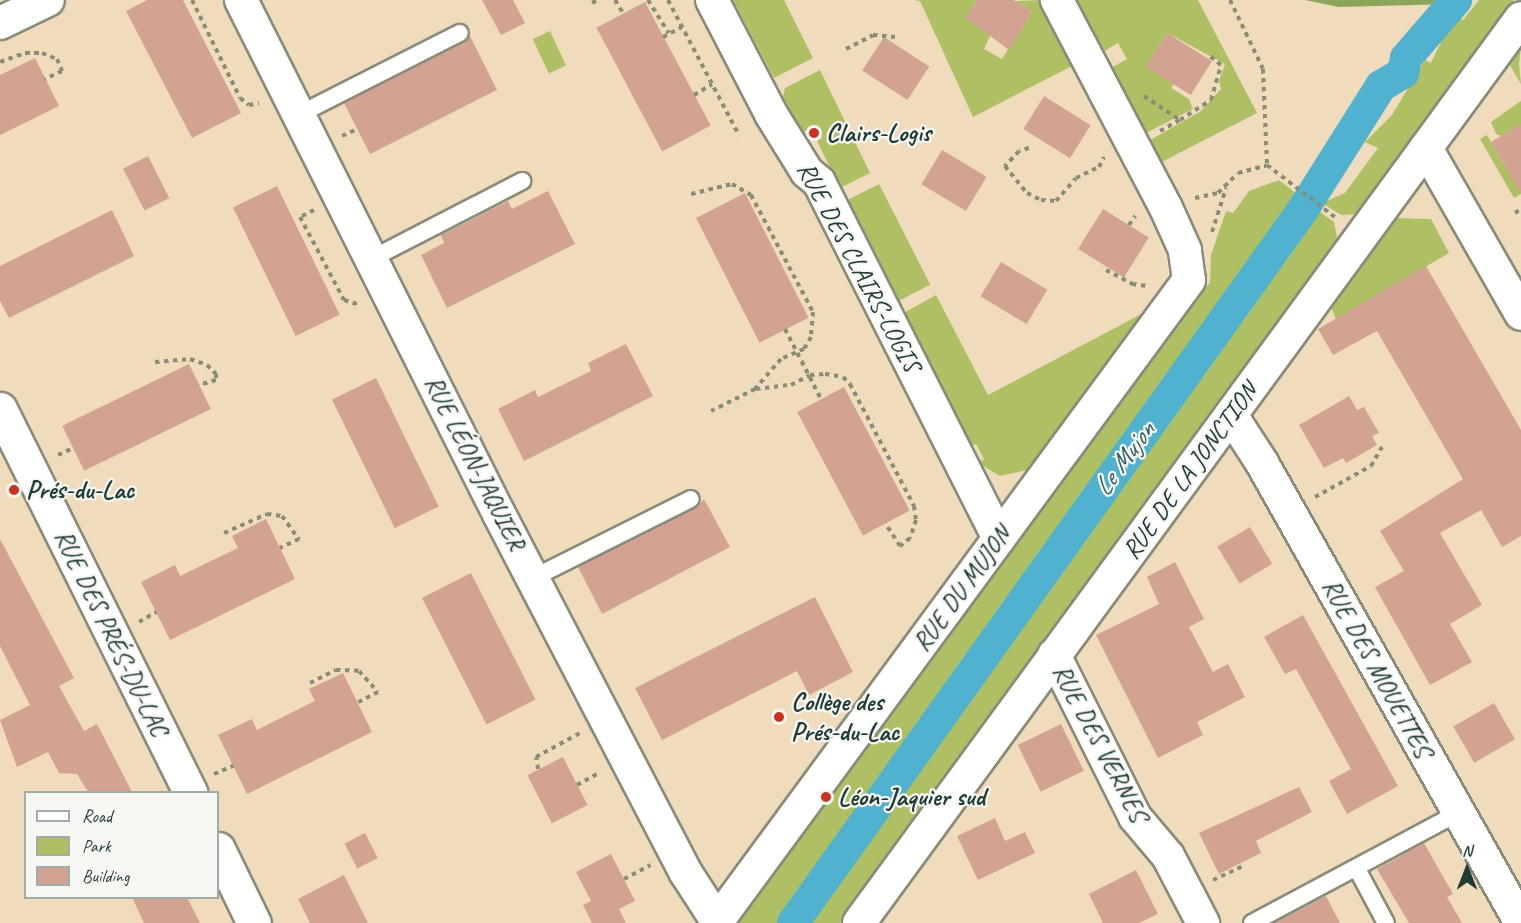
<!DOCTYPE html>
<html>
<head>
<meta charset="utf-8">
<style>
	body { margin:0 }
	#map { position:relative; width:1521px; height:923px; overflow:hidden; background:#f0dcbc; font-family:Caveat,sans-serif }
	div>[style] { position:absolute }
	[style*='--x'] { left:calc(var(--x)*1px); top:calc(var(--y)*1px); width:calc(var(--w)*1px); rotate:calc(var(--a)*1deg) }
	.green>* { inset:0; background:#afc064; transform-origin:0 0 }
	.forest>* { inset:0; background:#8ba65a }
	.canal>* { height:32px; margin:-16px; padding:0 16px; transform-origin:16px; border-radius:16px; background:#50b2ce }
	.building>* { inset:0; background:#d2a393; transform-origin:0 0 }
	.path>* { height:4px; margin-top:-2px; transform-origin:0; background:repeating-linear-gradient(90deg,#888c78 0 4.5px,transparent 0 9px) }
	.roads { filter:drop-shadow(2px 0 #888c78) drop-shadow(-2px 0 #888c78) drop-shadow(0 2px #888c78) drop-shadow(0 -2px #888c78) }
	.service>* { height:16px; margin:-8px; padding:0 8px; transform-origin:8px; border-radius:8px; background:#fff }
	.minor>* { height:32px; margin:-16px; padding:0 16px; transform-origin:16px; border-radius:16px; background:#fff }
	.tertiary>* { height:33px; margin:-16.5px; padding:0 16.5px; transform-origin:16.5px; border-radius:16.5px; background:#fff }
	.dots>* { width:16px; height:16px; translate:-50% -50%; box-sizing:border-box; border:3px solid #f6f6f2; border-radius:50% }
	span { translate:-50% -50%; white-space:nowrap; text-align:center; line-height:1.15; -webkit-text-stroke:4.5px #f6f6f2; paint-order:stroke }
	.poi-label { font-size:26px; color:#1f3d34; font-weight:700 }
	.left { translate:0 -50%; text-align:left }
	.street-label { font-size:26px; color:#1f3d34 }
	.water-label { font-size:27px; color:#2e6062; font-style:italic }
	.legend { position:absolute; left:24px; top:791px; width:195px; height:108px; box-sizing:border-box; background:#f6f6f2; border:2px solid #a0aca6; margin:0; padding:8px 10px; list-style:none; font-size:18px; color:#1f3d34 }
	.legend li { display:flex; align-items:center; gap:12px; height:30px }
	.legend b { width:30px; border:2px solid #a0aca6 }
	.north { position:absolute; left:1437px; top:839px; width:60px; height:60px; -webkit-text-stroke:4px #f6f6f2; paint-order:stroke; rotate:0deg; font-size:16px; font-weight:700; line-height:24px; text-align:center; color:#1f3d34 }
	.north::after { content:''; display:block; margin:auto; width:21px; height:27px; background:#1f3d34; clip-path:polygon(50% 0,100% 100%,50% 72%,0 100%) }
</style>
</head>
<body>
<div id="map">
	<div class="green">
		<div style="clip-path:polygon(733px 0,784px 0,813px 58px,774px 78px)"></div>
		<div style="clip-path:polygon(914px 0,977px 0,966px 18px,991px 34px,984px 49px,1002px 59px,1032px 12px,1015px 1px,1042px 0,1076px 64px,973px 117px,920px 1px)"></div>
		<div style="clip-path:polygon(1073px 0,1198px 0,1257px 113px,1156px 165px,1145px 143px,1201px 111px,1221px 89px,1219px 81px,1225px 64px,1167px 33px,1146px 67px,1174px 84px,1171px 88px,1189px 99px,1193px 109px,1142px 135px,1109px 69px,1127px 59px,1118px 43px,1101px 53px)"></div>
		<div style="clip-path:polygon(1479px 0,1514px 0,1357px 214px,1341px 215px,1322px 203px,1345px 193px,1378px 148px,1365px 142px,1392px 115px,1425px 60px,1431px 63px,1453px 17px,1463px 20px)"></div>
		<div style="left:550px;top:31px;width:38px;height:19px;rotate:65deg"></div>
		<div style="clip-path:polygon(1521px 47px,1519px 64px,1521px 84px,1508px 62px)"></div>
		<div style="clip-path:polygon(820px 70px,870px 173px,840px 188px,817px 141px,822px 138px,817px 126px,802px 133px,783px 97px,785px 88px)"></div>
		<div style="clip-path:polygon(1521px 101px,1521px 136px,1516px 127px,1501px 136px,1496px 134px,1491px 122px)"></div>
		<div style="clip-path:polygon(1487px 135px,1507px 170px,1518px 165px,1521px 194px,1514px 198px,1480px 139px)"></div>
		<div style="clip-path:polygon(1279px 180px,1301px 197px,782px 923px,738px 923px,1210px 282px,1211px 255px,1226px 211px,1233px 213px,1249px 191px)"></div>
		<div style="left:879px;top:184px;width:113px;height:37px;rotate:63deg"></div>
		<div style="clip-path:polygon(1316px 209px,1334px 222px,1338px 242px,840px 923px,804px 923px)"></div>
		<div style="clip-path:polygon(1394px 218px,1431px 219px,1449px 253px,1336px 319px,1330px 305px)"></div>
		<div style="clip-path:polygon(936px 295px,988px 395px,1149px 310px,1032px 469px,1000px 476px,978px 463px,984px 459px,976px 444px,966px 449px,902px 314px)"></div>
	</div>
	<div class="forest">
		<div style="clip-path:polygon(1305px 0,1456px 0,1454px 4px,1339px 7px)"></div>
	</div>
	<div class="canal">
		<div style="--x:793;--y:923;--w:875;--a:-54.44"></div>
		<div style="--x:1302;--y:211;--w:148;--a:-57.7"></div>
		<div style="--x:1381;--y:86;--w:26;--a:-31"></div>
		<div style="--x:1403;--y:73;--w:15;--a:-79"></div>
		<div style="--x:1406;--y:58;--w:77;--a:-49.2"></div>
	</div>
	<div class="building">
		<div style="clip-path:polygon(147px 0,183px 0,241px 113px,192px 138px,126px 11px)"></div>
		<div style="clip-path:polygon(482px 0,513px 0,525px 23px,501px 35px)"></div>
		<div style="clip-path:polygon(977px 0,1014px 0,1032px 12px,1009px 50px,966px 18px)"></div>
		<div style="left:645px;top:2px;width:140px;height:55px;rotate:62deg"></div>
		<div style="left:1167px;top:33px;width:53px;height:40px;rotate:32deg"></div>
		<div style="clip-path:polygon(470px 36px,497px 90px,370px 154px,344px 103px,465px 42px)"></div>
		<div style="left:884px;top:37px;width:54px;height:40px;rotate:33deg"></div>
		<div style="clip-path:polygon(35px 58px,59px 106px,0 135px,0 75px)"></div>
		<div style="left:1044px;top:96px;width:55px;height:39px;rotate:32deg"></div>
		<div style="clip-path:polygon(1521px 124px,1521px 194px,1491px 142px)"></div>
		<div style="left:942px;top:150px;width:52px;height:40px;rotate:31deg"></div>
		<div style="left:148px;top:156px;width:47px;height:28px;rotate:63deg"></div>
		<div style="left:277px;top:186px;width:143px;height:49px;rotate:64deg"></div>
		<div style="clip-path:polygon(548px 191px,575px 244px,447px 308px,421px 255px,444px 243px,441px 235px,508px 201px,512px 209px)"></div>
		<div style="left:745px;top:193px;width:140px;height:55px;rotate:63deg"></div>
		<div style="left:1103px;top:209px;width:54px;height:47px;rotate:32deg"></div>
		<div style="clip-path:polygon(112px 210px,134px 256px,9px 318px,0 301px,0 266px)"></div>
		<div style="left:1001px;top:262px;width:54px;height:40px;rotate:31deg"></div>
		<div style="clip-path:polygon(1426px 266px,1521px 430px,1521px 536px,1502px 547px,1481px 510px,1440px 533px,1482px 605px,1450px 624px,1472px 662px,1430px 685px,1375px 587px,1404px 571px,1380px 531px,1463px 479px,1377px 331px,1333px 355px,1318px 329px)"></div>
		<div style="clip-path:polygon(626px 344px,653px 396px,524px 461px,498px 409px,535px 390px,538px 397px,591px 371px,588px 363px)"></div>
		<div style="left:189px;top:364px;width:50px;height:141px;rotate:64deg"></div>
		<div style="left:376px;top:378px;width:143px;height:49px;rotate:64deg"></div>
		<div style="left:844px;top:387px;width:140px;height:53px;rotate:62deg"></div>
		<div style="clip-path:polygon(1349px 396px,1357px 410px,1364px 407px,1379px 433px,1372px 436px,1377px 445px,1346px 463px,1343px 458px,1324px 468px,1299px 425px)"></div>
		<div style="clip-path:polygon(704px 499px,730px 547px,602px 614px,578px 567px,696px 508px)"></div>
		<div style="clip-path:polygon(266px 519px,295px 579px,170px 640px,141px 582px,175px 565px,180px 576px,238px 548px,232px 536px)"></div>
		<div style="left:1250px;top:527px;width:43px;height:38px;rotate:59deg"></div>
		<div style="clip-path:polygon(0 539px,74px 678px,59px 686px,84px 731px,97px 724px,132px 792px,88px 792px,77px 774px,59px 773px,48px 752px,17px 767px,0 720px,30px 705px,0 646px)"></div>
		<div style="clip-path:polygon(1175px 562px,1204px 619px,1189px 627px,1213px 672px,1228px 664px,1245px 697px,1197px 722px,1203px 735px,1158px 758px,1096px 635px,1159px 604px,1147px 577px)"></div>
		<div style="left:471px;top:573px;width:142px;height:55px;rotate:63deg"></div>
		<div style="clip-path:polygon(815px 597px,853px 672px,809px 695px,797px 671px,662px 740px,635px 688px)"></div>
		<div style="clip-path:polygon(1303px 615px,1398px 786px,1347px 814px,1329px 781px,1351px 769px,1296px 669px,1285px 674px,1264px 637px)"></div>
		<div style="clip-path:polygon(343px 673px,372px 732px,247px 794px,218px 735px,252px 719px,257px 730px,315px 701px,309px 689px)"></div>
		<div style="left:1494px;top:703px;width:42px;height:47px;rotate:60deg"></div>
		<div style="left:1061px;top:724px;width:52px;height:48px;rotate:64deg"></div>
		<div style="left:563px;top:757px;width:54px;height:40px;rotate:63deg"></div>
		<div style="clip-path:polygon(1299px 787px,1312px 812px,1256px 841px,1261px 853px,1219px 874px,1199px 833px)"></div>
		<div style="clip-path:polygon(995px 818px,1005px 841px,1025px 832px,1035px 853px,978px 880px,957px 836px)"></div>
		<div style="left:365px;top:833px;width:28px;height:23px;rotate:63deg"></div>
		<div style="clip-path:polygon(1424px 843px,1453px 894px,1447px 897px,1462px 923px,1409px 923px,1377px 869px)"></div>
		<div style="clip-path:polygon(611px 854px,635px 901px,619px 909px,626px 923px,592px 923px,583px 905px,591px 901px,576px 872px)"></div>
		<div style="clip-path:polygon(1136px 870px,1158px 914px,1139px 923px,1103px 923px,1089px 894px)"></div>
		<div style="clip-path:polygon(344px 875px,368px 923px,310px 923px,298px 899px)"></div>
		<div style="clip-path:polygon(1326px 896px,1340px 923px,1274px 923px,1293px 913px)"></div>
		<div style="clip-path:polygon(132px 897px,187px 897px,200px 923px,144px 923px)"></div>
	</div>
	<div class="path">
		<div style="--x:192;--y:0;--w:109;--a:63.9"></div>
		<div style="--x:240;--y:98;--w:11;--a:38"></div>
		<div style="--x:249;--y:105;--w:10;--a:-11"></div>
		<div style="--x:615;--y:0;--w:15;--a:58"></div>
		<div style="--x:648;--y:0;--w:39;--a:58"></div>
		<div style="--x:668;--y:0;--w:153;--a:62.3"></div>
		<div style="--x:1230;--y:0;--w:76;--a:64.4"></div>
		<div style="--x:1263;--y:69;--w:96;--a:87.6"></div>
		<div style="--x:592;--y:3;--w:7;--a:-27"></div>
		<div style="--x:663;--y:37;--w:21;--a:-28"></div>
		<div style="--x:846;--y:49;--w:30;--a:-27"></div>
		<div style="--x:873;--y:35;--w:22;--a:5"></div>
		<div style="--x:0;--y:62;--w:27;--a:-20"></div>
		<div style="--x:25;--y:53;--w:17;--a:0"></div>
		<div style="--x:42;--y:53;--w:16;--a:22"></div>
		<div style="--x:57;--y:59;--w:13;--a:67"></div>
		<div style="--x:62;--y:71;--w:19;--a:155"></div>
		<div style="--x:694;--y:95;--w:21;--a:-31"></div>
		<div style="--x:1144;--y:96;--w:43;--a:33.7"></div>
		<div style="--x:1180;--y:120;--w:37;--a:-33"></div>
		<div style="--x:1211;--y:100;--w:36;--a:-74"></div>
		<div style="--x:1221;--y:65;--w:14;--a:-141"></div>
		<div style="--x:1160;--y:131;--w:23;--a:-29"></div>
		<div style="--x:342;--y:136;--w:17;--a:-25"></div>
		<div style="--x:1029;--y:148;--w:10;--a:163"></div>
		<div style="--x:1019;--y:151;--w:21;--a:133"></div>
		<div style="--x:1005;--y:166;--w:35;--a:51"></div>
		<div style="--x:1027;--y:193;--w:16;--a:27"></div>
		<div style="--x:1041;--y:200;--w:15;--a:4"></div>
		<div style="--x:1056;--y:201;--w:30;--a:-49"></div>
		<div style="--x:1076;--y:178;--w:25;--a:-26"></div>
		<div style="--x:1099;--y:167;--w:11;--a:-63"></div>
		<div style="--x:691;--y:194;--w:42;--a:-13.7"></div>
		<div style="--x:732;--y:184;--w:22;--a:30"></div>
		<div style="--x:751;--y:195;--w:132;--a:62.1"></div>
		<div style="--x:813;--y:312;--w:25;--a:95"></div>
		<div style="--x:811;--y:337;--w:14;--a:120"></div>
		<div style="--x:804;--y:349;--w:25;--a:157"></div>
		<div style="--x:781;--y:359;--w:40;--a:131"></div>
		<div style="--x:755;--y:389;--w:49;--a:153.4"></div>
		<div style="--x:1195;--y:198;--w:24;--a:-12"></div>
		<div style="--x:1218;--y:193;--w:28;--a:-45"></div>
		<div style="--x:1238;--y:173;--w:30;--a:-15"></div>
		<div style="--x:1267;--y:165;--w:87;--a:37.5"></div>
		<div style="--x:314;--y:210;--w:16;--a:153"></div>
		<div style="--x:300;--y:217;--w:94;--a:62.1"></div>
		<div style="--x:344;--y:300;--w:17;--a:17"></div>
		<div style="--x:1515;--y:213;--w:7;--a:-34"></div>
		<div style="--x:1129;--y:225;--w:11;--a:-56"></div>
		<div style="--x:1212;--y:232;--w:46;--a:-72.3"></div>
		<div style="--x:1106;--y:270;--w:30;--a:28"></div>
		<div style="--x:1132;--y:284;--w:15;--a:8"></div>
		<div style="--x:785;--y:329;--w:79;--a:62.8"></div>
		<div style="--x:155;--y:362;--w:35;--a:-5"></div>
		<div style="--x:190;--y:359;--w:18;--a:19"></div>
		<div style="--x:207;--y:365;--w:13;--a:45"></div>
		<div style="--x:216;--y:374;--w:6;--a:90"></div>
		<div style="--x:216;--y:380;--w:18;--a:164"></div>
		<div style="--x:756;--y:389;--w:35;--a:-7"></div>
		<div style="--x:791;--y:385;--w:21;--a:-28"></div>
		<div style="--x:810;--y:375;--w:15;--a:-4"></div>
		<div style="--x:825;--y:374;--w:18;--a:9"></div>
		<div style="--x:843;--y:377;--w:10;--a:45"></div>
		<div style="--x:850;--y:384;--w:138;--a:62.3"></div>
		<div style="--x:914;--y:506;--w:14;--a:82"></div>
		<div style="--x:916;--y:520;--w:19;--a:108"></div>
		<div style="--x:910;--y:538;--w:13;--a:141"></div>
		<div style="--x:900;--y:546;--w:27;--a:-123"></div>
		<div style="--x:58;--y:455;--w:17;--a:-25"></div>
		<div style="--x:1315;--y:497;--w:64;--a:-29"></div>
		<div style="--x:1371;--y:466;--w:22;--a:-60"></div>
		<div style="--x:224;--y:533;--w:47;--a:-23.8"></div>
		<div style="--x:267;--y:514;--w:15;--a:8"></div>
		<div style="--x:282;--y:516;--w:29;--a:54"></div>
		<div style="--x:299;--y:539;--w:21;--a:155"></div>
		<div style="--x:139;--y:622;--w:20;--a:-30"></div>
		<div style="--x:310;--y:683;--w:29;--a:-27"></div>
		<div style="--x:336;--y:670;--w:23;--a:2"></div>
		<div style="--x:359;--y:671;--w:28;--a:48"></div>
		<div style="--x:378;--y:692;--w:22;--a:153"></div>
		<div style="--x:538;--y:769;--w:12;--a:-99"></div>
		<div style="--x:536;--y:757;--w:50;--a:-28.6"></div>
		<div style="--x:214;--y:774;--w:21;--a:-23"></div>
		<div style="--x:577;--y:785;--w:26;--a:-29"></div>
		<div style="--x:624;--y:879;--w:30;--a:-28"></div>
		<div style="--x:1213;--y:880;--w:35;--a:-25"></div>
	</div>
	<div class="roads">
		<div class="service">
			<div style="--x:300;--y:114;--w:179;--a:-26.9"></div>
			<div style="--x:373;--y:258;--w:168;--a:-27.3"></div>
			<div style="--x:535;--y:577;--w:174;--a:-26.6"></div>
			<div style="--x:1357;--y:869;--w:61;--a:61.8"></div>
			<div style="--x:1252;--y:923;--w:234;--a:-28.1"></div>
		</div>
		<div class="minor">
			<div style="--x:241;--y:0;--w:575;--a:63.35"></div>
			<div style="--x:499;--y:514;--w:405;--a:62.5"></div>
			<div style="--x:686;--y:873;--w:57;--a:57.1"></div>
			<div style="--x:712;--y:0;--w:128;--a:62.6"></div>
			<div style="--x:771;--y:114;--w:68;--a:58.2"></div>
			<div style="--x:807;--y:172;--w:16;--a:40"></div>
			<div style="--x:819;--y:182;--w:399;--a:63.2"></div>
			<div style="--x:0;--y:23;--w:53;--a:-25.6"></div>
			<div style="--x:1426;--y:148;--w:191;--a:60.2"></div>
			<div style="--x:1231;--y:415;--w:57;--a:57.1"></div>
			<div style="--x:1262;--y:463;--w:528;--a:60.62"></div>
			<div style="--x:1054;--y:655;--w:181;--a:63.4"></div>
			<div style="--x:1135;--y:817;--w:51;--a:49.8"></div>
			<div style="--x:1168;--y:856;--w:76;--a:62.4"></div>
			<div style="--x:716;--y:923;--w:798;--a:-53.66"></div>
			<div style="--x:1189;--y:280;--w:30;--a:-98"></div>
			<div style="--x:1185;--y:250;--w:46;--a:-114.3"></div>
			<div style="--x:1166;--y:208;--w:235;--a:-117.7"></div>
			<div style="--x:859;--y:923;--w:1121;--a:-53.81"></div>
		</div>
		<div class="tertiary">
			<div style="--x:0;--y:409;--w:428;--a:63.6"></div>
			<div style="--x:218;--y:849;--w:82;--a:64.1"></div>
		</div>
	</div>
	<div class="dots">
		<div style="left:814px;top:133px;background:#c8321e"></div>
		<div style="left:14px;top:490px;background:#c8321e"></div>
		<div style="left:779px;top:717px;background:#c8321e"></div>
		<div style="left:826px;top:797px;background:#c8321e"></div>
	</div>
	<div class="poi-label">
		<span class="left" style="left:826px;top:133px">Clairs-Logis</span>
		<span class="left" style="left:26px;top:490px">Prés-du-Lac</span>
		<span class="left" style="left:791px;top:717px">Collège des<br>Prés-du-Lac</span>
		<span class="left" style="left:838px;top:797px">Léon-Jaquier sud</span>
	</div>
	<div class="street-label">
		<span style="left:859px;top:267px;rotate:62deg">RUE DES CLAIRS-LOGIS</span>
		<span style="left:475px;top:463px;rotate:63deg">RUE LÉON-JAQUIER</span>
		<span style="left:1190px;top:471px;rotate:-54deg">RUE DE LA JONCTION</span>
		<span style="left:962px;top:589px;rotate:-54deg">RUE DU MUJON</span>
		<span style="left:111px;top:633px;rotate:64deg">RUE DES PRÉS-DU-LAC</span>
		<span style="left:1377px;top:668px;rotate:61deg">RUE DES MOUETTES</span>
		<span style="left:1100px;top:743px;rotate:62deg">RUE DES VERNES</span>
	</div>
	<div class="water-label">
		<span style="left:1124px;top:459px;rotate:-54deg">Le Mujon</span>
	</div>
	<ul class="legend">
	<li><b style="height:8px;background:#fff"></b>Road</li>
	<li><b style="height:16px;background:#afc064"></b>Park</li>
	<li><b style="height:16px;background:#d2a393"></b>Building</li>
	</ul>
	<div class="north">N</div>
</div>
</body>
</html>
